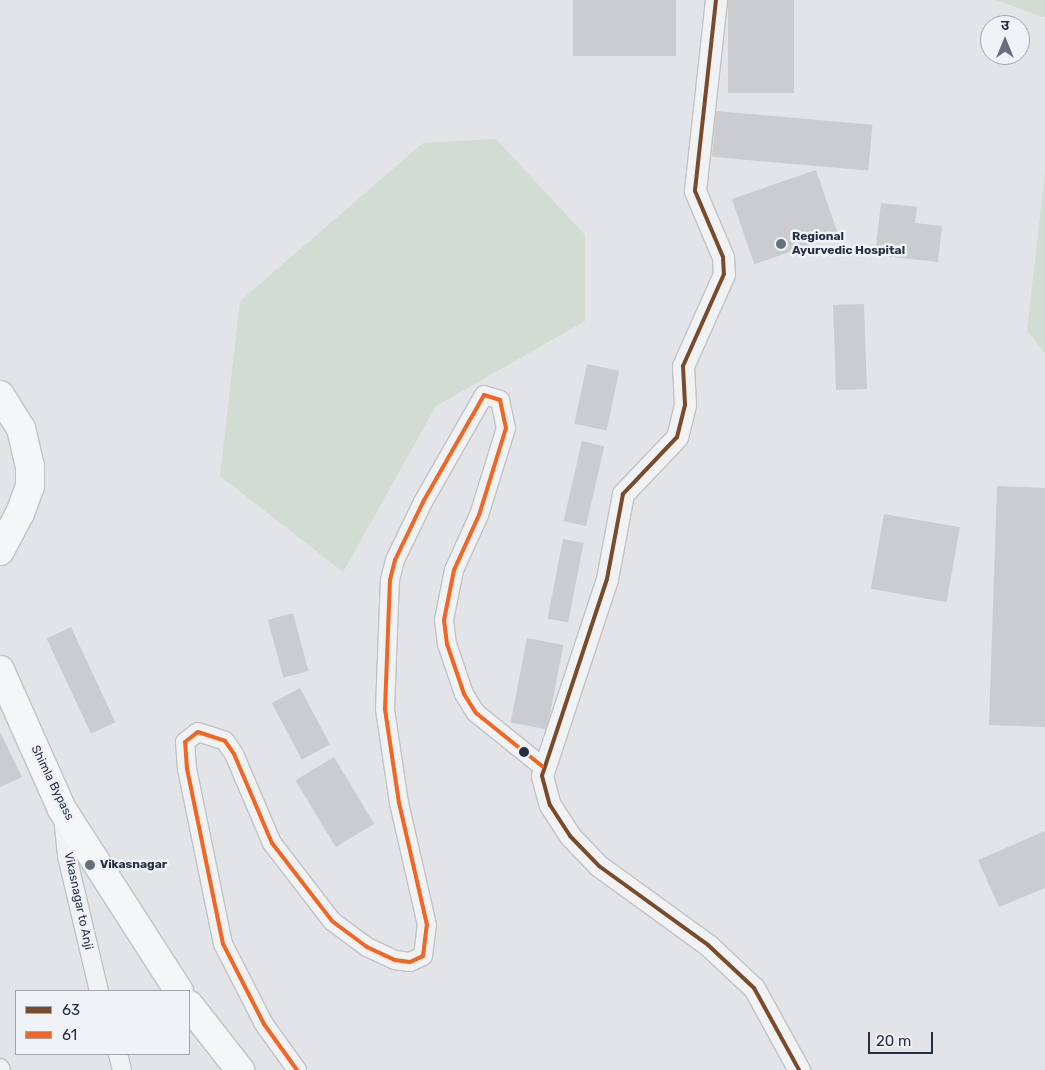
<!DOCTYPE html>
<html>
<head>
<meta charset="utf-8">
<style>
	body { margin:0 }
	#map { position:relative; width:1045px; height:1070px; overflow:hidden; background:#e2e4e7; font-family:Rubik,"Noto Sans Devanagari",sans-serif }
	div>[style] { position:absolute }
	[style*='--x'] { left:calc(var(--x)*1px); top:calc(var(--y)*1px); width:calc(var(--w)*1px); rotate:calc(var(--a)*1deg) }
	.green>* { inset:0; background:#d2dcd2 }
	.building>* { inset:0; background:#caccd0; transform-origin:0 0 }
	.roads { filter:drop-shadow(1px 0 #c0c2c5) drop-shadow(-1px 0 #c0c2c5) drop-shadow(0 1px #c0c2c5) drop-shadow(0 -1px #c0c2c5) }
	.minor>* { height:18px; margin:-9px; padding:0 9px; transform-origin:9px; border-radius:9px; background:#f1f2f4 }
	.tertiary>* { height:21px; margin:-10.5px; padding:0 10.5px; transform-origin:10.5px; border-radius:10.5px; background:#f1f2f4 }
	.trunk>* { height:28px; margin:-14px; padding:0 14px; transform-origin:14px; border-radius:14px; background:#f5f6f7 }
	.bus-1>* { height:4px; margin:-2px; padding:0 2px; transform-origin:2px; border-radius:2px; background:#7a4b2a }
	.bus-2>* { height:4px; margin:-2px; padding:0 2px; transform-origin:2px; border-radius:2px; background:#f26522 }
	.dots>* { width:14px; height:14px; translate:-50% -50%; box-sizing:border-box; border:2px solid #eff2f7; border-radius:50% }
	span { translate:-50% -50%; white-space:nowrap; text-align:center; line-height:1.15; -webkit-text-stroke:5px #eff2f7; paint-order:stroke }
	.poi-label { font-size:12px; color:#273043; font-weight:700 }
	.left { translate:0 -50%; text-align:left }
	.street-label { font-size:12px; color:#273043 }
	.legend { position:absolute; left:15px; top:990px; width:175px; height:65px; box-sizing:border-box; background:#eff2f7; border:1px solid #9fa4af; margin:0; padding:6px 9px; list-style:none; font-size:15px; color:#273043 }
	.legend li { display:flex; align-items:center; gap:10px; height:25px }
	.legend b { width:25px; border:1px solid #9fa4af }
	.north { position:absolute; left:980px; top:15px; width:50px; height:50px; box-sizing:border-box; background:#eff2f7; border:1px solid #9fa4af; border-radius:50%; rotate:0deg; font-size:14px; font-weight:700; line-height:20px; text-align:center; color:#273043 }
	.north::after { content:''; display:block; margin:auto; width:18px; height:22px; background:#686f7c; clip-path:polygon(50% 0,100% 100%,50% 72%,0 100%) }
	.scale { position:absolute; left:868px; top:1032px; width:65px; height:22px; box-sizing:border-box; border:2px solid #273043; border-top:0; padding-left:6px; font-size:15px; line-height:18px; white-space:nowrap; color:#273043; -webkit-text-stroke:4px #eff2f7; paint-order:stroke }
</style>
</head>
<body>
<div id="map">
	<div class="green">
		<div style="clip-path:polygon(996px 0,1045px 0,1045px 17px,1043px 17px)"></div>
		<div style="clip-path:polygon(496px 139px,585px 235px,585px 321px,436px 406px,343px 572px,220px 476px,240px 301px,423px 143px)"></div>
		<div style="clip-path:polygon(1045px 171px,1045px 353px,1027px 331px)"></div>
	</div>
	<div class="building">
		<div style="left:573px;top:0;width:103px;height:56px"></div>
		<div style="left:728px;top:0;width:66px;height:93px"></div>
		<div style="left:716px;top:111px;width:157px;height:46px;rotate:5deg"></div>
		<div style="left:816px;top:170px;width:69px;height:89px;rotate:71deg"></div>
		<div style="clip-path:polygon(881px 203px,917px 207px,915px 223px,942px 226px,938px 262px,875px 255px)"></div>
		<div style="left:864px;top:304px;width:85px;height:31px;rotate:88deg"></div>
		<div style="left:587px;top:364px;width:33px;height:61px;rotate:12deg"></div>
		<div style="left:582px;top:441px;width:23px;height:82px;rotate:13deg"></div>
		<div style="clip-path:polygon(997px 486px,1045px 488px,1045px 727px,989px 725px)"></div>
		<div style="left:884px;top:514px;width:77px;height:76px;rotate:10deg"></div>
		<div style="left:563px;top:539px;width:21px;height:81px;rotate:11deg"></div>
		<div style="left:293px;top:613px;width:60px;height:26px;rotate:75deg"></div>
		<div style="left:71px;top:627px;width:105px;height:27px;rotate:65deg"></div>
		<div style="left:527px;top:638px;width:37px;height:86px;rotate:11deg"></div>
		<div style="left:300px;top:688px;width:64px;height:32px;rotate:62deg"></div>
		<div style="clip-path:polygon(0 732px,22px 777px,0 787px)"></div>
		<div style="left:334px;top:757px;width:78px;height:45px;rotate:59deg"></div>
		<div style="clip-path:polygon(1045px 831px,1045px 888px,999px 907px,978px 860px)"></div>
	</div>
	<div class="roads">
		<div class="minor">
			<div style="--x:63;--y:817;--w:39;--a:84"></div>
			<div style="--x:67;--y:856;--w:139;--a:76.7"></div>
			<div style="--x:118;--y:1054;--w:16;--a:76"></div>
			<div style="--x:0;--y:1068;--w:2;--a:63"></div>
			<div style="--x:297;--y:1070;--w:57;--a:-125.7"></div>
			<div style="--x:264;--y:1024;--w:90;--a:-117.1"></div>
			<div style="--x:223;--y:944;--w:179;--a:-101.6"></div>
			<div style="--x:187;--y:769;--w:27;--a:-94"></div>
			<div style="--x:185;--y:742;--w:16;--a:-38"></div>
			<div style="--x:198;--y:732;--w:28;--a:18"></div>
			<div style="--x:225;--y:741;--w:16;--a:55"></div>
			<div style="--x:234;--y:754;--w:97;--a:66.9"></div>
			<div style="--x:272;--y:843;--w:98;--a:52.4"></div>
			<div style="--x:332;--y:921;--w:44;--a:36.6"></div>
			<div style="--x:367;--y:947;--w:31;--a:25"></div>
			<div style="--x:395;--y:960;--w:15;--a:8"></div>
			<div style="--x:410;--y:962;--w:14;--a:-25"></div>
			<div style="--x:423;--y:956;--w:31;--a:-83"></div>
			<div style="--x:427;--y:925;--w:125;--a:-102.9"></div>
			<div style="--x:399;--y:803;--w:95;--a:-98.5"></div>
			<div style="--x:385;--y:709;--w:129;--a:-87.8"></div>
			<div style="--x:390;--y:580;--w:21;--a:-76"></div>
			<div style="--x:395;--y:560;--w:64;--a:-64.2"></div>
			<div style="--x:423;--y:502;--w:123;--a:-60.3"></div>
			<div style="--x:484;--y:395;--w:17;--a:17"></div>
			<div style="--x:500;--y:400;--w:29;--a:78"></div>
			<div style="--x:506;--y:428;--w:91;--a:107.2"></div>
			<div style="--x:479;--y:515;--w:60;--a:114.4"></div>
			<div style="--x:454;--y:570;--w:51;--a:101.3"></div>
			<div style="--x:444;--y:620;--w:24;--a:83"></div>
			<div style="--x:447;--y:644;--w:53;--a:71.2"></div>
			<div style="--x:464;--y:694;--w:22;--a:58"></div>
			<div style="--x:476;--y:713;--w:85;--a:38.8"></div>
		</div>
		<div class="tertiary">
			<div style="--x:716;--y:0;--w:192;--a:96.3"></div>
			<div style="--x:695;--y:191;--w:72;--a:67"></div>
			<div style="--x:723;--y:257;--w:17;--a:87"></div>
			<div style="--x:724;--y:274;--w:101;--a:114"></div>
			<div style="--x:683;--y:366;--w:39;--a:87"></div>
			<div style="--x:685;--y:405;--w:33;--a:104"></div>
			<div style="--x:677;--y:437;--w:79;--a:133.5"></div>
			<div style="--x:623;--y:494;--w:86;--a:100.7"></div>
			<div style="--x:607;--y:579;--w:207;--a:108.3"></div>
			<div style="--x:542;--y:776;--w:30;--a:75"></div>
			<div style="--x:550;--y:805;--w:37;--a:57"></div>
			<div style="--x:570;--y:836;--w:42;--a:46"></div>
			<div style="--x:599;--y:866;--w:135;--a:35.9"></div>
			<div style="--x:708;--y:945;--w:63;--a:43.1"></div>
			<div style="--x:754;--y:988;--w:94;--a:61.2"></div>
		</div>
		<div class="trunk">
			<div style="--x:0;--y:395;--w:39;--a:58"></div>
			<div style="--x:21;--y:428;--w:39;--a:77"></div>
			<div style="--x:30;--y:466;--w:20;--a:90"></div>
			<div style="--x:30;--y:486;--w:29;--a:110"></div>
			<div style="--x:20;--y:513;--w:43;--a:117.8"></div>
			<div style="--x:0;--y:670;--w:152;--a:66"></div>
			<div style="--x:62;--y:809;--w:216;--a:57.3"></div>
			<div style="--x:189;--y:1005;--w:83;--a:51.9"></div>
		</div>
	</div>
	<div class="bus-1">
		<div style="--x:716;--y:0;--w:192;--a:96.3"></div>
		<div style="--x:695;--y:191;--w:72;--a:67"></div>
		<div style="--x:723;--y:257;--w:17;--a:87"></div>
		<div style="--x:724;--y:274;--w:101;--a:114"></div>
		<div style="--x:683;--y:366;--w:39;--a:87"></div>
		<div style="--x:685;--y:405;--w:33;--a:104"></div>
		<div style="--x:677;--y:437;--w:79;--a:133.5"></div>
		<div style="--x:623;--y:494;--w:86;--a:100.7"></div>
		<div style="--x:607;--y:579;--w:207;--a:108.3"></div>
		<div style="--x:542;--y:776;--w:30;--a:75"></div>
		<div style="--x:550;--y:805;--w:37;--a:57"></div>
		<div style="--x:570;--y:836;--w:42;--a:46"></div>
		<div style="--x:599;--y:866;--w:135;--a:35.9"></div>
		<div style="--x:708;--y:945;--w:63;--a:43.1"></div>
		<div style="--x:754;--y:988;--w:94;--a:61.2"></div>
	</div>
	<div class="bus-2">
		<div style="--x:297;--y:1070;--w:57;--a:-125.7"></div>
		<div style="--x:264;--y:1024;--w:90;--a:-117.1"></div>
		<div style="--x:223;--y:944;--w:179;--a:-101.6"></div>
		<div style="--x:187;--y:769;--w:27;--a:-94"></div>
		<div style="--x:185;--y:742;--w:16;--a:-38"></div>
		<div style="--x:198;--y:732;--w:28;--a:18"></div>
		<div style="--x:225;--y:741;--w:16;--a:55"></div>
		<div style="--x:234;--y:754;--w:97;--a:66.9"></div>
		<div style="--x:272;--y:843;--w:98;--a:52.4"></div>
		<div style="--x:332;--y:921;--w:44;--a:36.6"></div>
		<div style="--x:367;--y:947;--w:31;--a:25"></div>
		<div style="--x:395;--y:960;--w:15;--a:8"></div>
		<div style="--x:410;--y:962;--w:14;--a:-25"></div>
		<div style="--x:423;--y:956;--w:31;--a:-83"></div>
		<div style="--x:427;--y:925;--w:125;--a:-102.9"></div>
		<div style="--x:399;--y:803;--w:95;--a:-98.5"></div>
		<div style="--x:385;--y:709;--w:129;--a:-87.8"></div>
		<div style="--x:390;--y:580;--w:21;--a:-76"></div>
		<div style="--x:395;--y:560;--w:64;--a:-64.2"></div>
		<div style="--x:423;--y:502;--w:123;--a:-60.3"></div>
		<div style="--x:484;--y:395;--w:17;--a:17"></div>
		<div style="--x:500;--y:400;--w:29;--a:78"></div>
		<div style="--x:506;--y:428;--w:91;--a:107.2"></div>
		<div style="--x:479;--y:515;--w:60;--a:114.4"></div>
		<div style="--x:454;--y:570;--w:51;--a:101.3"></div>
		<div style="--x:444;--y:620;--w:24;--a:83"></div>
		<div style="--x:447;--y:644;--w:53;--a:71.2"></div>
		<div style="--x:464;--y:694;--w:22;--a:58"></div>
		<div style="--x:476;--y:713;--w:85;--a:38.8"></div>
	</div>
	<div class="dots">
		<div style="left:781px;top:244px;background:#686f7c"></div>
		<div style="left:524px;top:752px;background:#273043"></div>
		<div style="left:90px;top:865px;background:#686f7c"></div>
	</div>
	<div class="poi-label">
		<span class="left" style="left:792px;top:244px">Regional<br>Ayurvedic Hospital</span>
		<span class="left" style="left:100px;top:865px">Vikasnagar</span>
	</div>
	<div class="street-label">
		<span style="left:52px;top:783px;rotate:64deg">Shimla Bypass</span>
		<span style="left:78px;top:901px;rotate:78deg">Vikasnagar to Anji</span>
	</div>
	<ul class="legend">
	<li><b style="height:6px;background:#7a4b2a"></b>63</li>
	<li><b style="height:6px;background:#f26522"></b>61</li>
	</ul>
	<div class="north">उ</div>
	<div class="scale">20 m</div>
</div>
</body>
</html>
